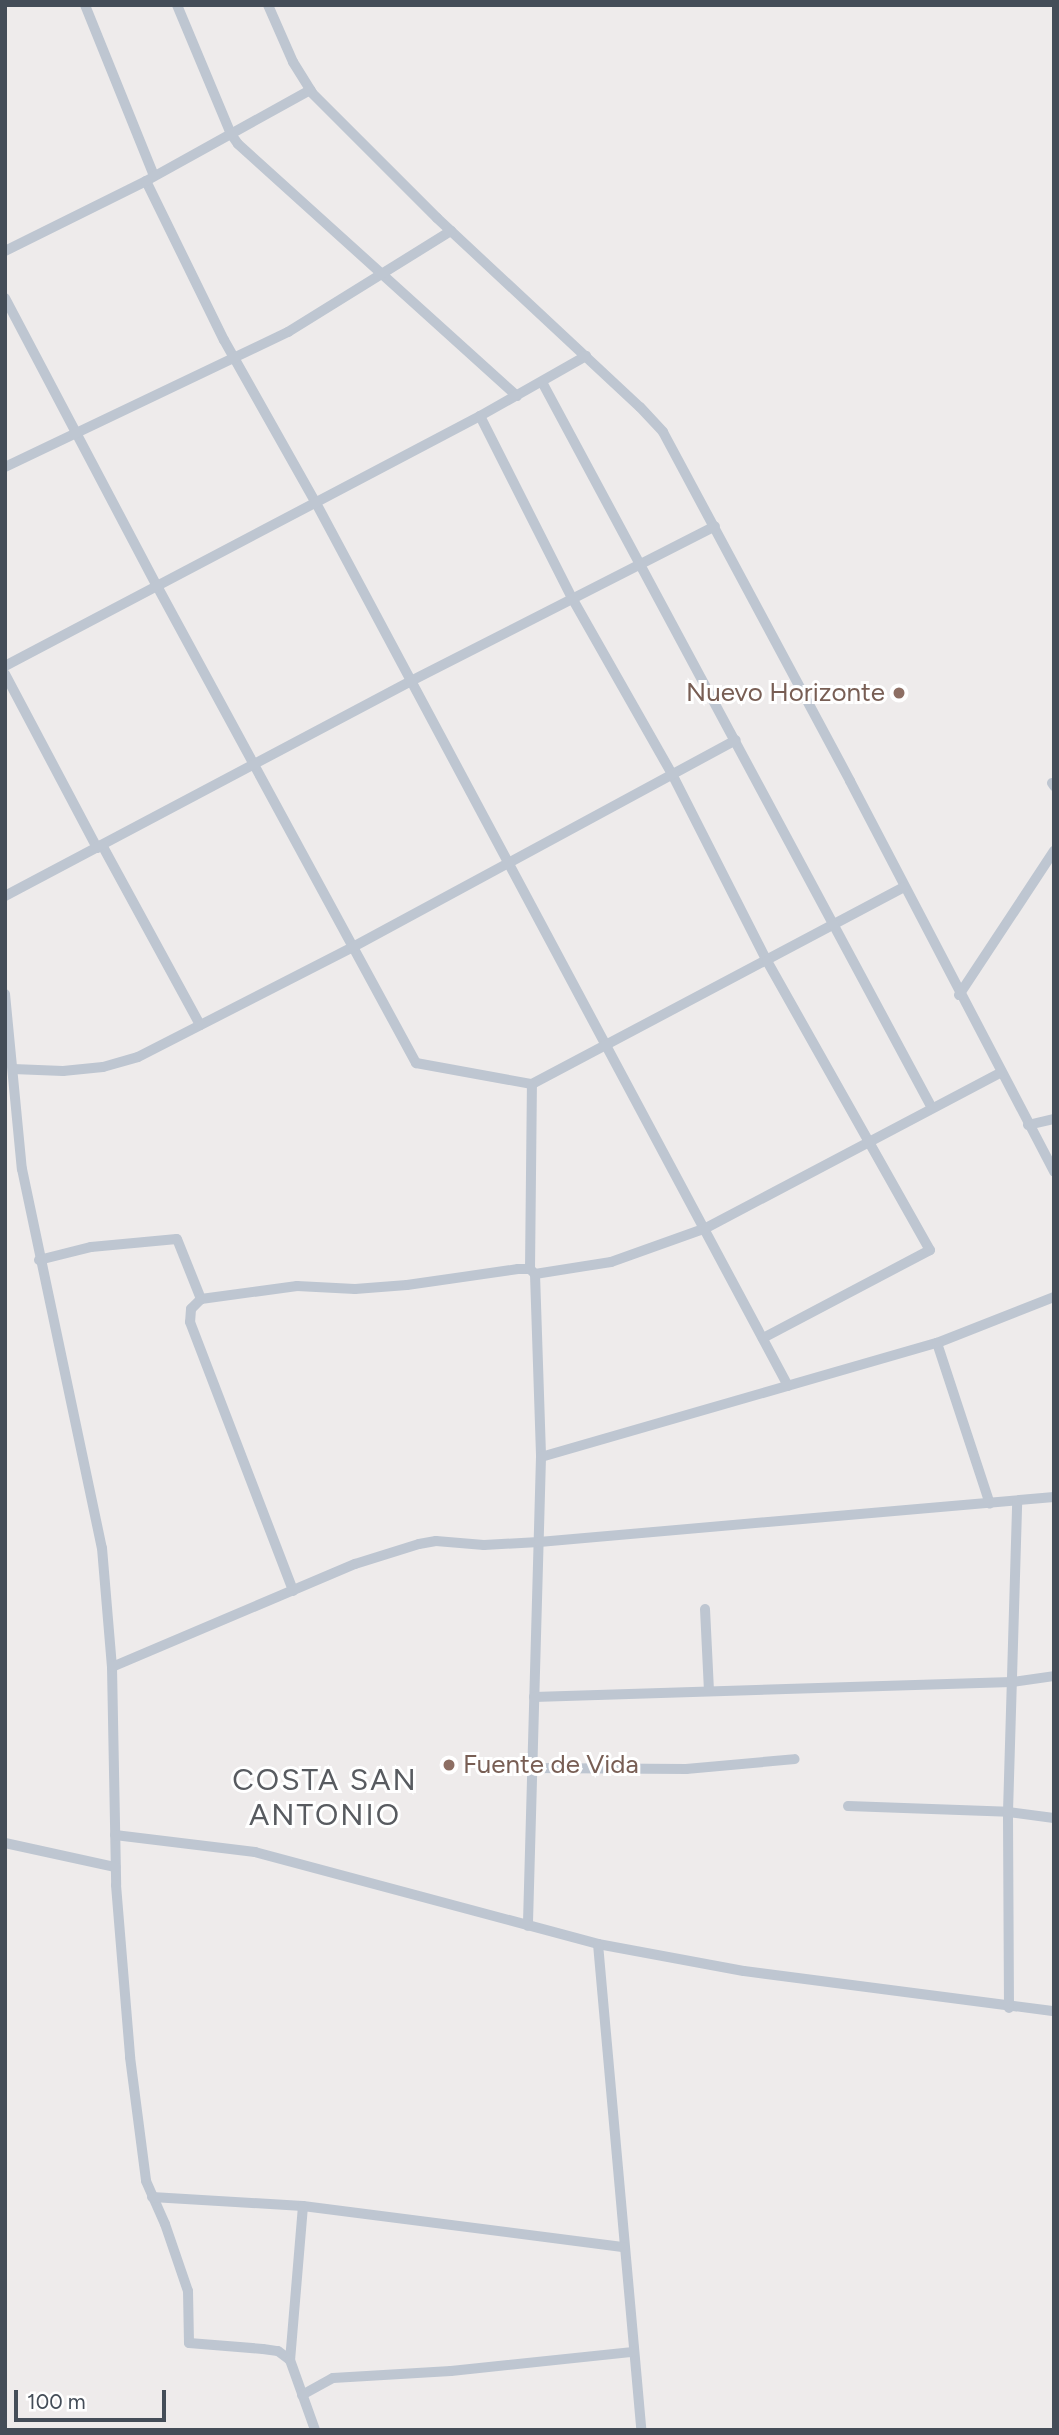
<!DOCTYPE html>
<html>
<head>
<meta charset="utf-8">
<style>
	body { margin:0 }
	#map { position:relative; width:1059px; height:2435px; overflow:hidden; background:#eeebeb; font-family:Figtree,sans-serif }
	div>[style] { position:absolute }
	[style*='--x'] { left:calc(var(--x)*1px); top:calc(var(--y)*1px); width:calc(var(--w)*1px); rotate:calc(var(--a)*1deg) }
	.street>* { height:10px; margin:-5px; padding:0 5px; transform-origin:5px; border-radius:5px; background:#bec6d1 }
	.dots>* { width:19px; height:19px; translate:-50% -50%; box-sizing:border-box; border:4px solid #fff; border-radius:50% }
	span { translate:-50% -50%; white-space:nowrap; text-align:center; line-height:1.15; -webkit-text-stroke:6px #fff; paint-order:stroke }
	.education-label { font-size:26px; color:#785e54 }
	.right { translate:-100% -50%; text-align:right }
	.left { translate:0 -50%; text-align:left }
	.quarter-label { font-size:30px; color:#585b60; letter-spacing:2px }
	.frame { position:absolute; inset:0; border:7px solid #444d58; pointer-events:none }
	.scale { position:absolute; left:14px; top:2390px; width:152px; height:32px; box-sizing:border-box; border:4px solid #444d58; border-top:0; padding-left:9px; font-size:21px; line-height:24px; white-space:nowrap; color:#444d58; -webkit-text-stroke:5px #fff; paint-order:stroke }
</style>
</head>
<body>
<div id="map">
	<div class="street">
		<div style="--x:85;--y:5;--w:184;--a:68"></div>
		<div style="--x:177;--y:5;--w:140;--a:67.3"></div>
		<div style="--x:231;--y:134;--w:12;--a:55"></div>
		<div style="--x:238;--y:144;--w:376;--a:42.1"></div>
		<div style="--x:268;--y:5;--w:62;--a:66.3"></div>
		<div style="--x:293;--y:62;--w:36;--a:58"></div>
		<div style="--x:312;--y:93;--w:177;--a:45"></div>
		<div style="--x:437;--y:218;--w:277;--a:43"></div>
		<div style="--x:640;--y:407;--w:34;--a:47"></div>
		<div style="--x:663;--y:432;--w:396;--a:61.8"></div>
		<div style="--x:850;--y:781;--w:441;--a:62.4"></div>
		<div style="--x:146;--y:181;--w:177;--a:63.9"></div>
		<div style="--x:224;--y:340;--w:187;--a:60.6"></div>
		<div style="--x:316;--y:503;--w:1001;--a:61.87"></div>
		<div style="--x:5;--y:251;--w:157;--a:-26.4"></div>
		<div style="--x:146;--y:181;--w:188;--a:-29"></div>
		<div style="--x:5;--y:298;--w:326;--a:62.2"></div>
		<div style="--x:157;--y:586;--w:543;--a:61.5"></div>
		<div style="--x:416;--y:1063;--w:118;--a:10.3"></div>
		<div style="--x:532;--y:1084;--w:421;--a:-27.9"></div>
		<div style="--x:542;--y:382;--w:824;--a:61.76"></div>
		<div style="--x:480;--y:416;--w:204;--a:63.2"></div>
		<div style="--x:572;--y:598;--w:202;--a:60.4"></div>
		<div style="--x:672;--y:774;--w:210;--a:63.1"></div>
		<div style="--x:767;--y:961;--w:332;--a:60.6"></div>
		<div style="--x:930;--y:1250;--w:189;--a:152.2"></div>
		<div style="--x:5;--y:467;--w:314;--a:-25.5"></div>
		<div style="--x:288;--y:332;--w:192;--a:-31.8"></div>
		<div style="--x:5;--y:666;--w:537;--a:-27.76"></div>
		<div style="--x:480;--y:416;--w:122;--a:-29.5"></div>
		<div style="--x:5;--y:674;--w:197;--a:62.1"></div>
		<div style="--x:1052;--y:783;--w:4;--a:56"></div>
		<div style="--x:102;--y:845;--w:205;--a:61.4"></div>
		<div style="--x:5;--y:896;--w:459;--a:-27.9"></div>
		<div style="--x:411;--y:681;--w:341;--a:-27"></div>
		<div style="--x:5;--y:994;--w:176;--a:84.5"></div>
		<div style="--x:22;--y:1169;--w:387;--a:78.1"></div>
		<div style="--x:102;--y:1548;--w:119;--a:85.2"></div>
		<div style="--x:112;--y:1667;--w:218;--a:88.9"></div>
		<div style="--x:116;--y:1885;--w:173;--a:85.3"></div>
		<div style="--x:130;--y:2057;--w:125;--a:82.6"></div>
		<div style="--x:146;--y:2181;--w:47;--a:66.2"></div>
		<div style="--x:165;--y:2224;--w:71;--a:71.1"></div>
		<div style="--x:188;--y:2291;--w:52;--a:88.9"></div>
		<div style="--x:189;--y:2343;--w:74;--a:4.6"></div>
		<div style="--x:263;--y:2349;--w:15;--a:8"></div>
		<div style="--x:278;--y:2351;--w:15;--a:37"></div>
		<div style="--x:959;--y:995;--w:173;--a:-56.6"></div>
		<div style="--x:13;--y:1069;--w:50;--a:2.3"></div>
		<div style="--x:63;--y:1071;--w:40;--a:-5.7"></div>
		<div style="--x:103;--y:1067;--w:36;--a:-16"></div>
		<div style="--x:138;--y:1057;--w:242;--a:-27.1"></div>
		<div style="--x:353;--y:947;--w:435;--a:-28.4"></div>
		<div style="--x:1028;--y:1125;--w:27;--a:-13"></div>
		<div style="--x:39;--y:1260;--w:54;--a:-14"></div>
		<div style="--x:91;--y:1247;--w:86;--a:-5.3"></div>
		<div style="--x:177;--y:1239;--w:65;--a:68.2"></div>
		<div style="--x:201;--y:1299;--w:97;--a:-7.7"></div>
		<div style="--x:297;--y:1286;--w:58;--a:3"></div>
		<div style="--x:355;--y:1289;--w:52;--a:-4.4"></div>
		<div style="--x:407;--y:1285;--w:112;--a:-8.2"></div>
		<div style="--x:518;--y:1269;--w:12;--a:0"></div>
		<div style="--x:530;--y:1269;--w:7;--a:45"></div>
		<div style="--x:535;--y:1274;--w:183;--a:88.1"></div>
		<div style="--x:541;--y:1457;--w:469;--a:91.6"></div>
		<div style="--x:530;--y:1269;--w:185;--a:-89.4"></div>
		<div style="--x:535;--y:1274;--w:77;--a:-9"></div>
		<div style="--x:611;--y:1262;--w:101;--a:-19.7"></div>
		<div style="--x:706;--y:1228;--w:332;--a:-27.8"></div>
		<div style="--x:201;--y:1299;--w:14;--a:135"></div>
		<div style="--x:191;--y:1309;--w:13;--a:94"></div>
		<div style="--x:190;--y:1322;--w:288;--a:69"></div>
		<div style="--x:937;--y:1343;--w:126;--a:-21.5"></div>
		<div style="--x:541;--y:1457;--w:412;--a:-16.1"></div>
		<div style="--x:937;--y:1343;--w:169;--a:71.8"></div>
		<div style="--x:705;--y:1609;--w:82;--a:87.2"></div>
		<div style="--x:112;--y:1667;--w:264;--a:-23"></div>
		<div style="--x:355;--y:1564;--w:67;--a:-17.4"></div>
		<div style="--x:419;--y:1544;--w:17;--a:-10"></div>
		<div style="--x:436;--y:1541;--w:48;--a:4.8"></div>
		<div style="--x:484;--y:1545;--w:55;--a:-3.1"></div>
		<div style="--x:539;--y:1542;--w:517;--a:-4.99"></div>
		<div style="--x:534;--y:1697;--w:478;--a:-1.8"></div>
		<div style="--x:1012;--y:1682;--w:42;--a:-8.1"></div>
		<div style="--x:532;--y:1768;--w:154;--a:0.4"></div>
		<div style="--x:686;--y:1769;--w:109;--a:-5.2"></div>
		<div style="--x:848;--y:1806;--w:160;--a:2.1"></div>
		<div style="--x:1008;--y:1812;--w:46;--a:7.4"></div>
		<div style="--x:115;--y:1835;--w:141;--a:6.9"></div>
		<div style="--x:255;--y:1852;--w:355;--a:15"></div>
		<div style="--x:598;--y:1944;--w:148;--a:10.5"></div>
		<div style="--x:744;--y:1971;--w:313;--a:7.4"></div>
		<div style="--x:5;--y:1843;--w:113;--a:12.3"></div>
		<div style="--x:598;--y:1944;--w:488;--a:84.9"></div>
		<div style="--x:1009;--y:2008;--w:196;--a:-90.3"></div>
		<div style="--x:1008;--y:1812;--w:311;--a:-88.3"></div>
		<div style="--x:152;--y:2197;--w:151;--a:3.4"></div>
		<div style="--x:303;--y:2206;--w:324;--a:7.3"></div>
		<div style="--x:303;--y:2206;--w:155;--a:94.8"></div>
		<div style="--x:290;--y:2360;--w:74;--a:70.3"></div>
		<div style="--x:302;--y:2395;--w:35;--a:-29"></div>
		<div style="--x:333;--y:2378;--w:118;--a:-3.4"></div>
		<div style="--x:451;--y:2371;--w:183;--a:-6"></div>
	</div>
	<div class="dots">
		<div style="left:899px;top:693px;background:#8d6e63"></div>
		<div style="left:449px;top:1765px;background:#8d6e63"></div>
	</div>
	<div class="education-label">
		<span class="right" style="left:885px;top:693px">Nuevo Horizonte</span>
		<span class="left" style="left:463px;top:1765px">Fuente de Vida</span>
	</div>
	<div class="quarter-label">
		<span style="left:325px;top:1797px">COSTA SAN<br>ANTONIO</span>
	</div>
	<div class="frame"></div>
	<div class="scale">100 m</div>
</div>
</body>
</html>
